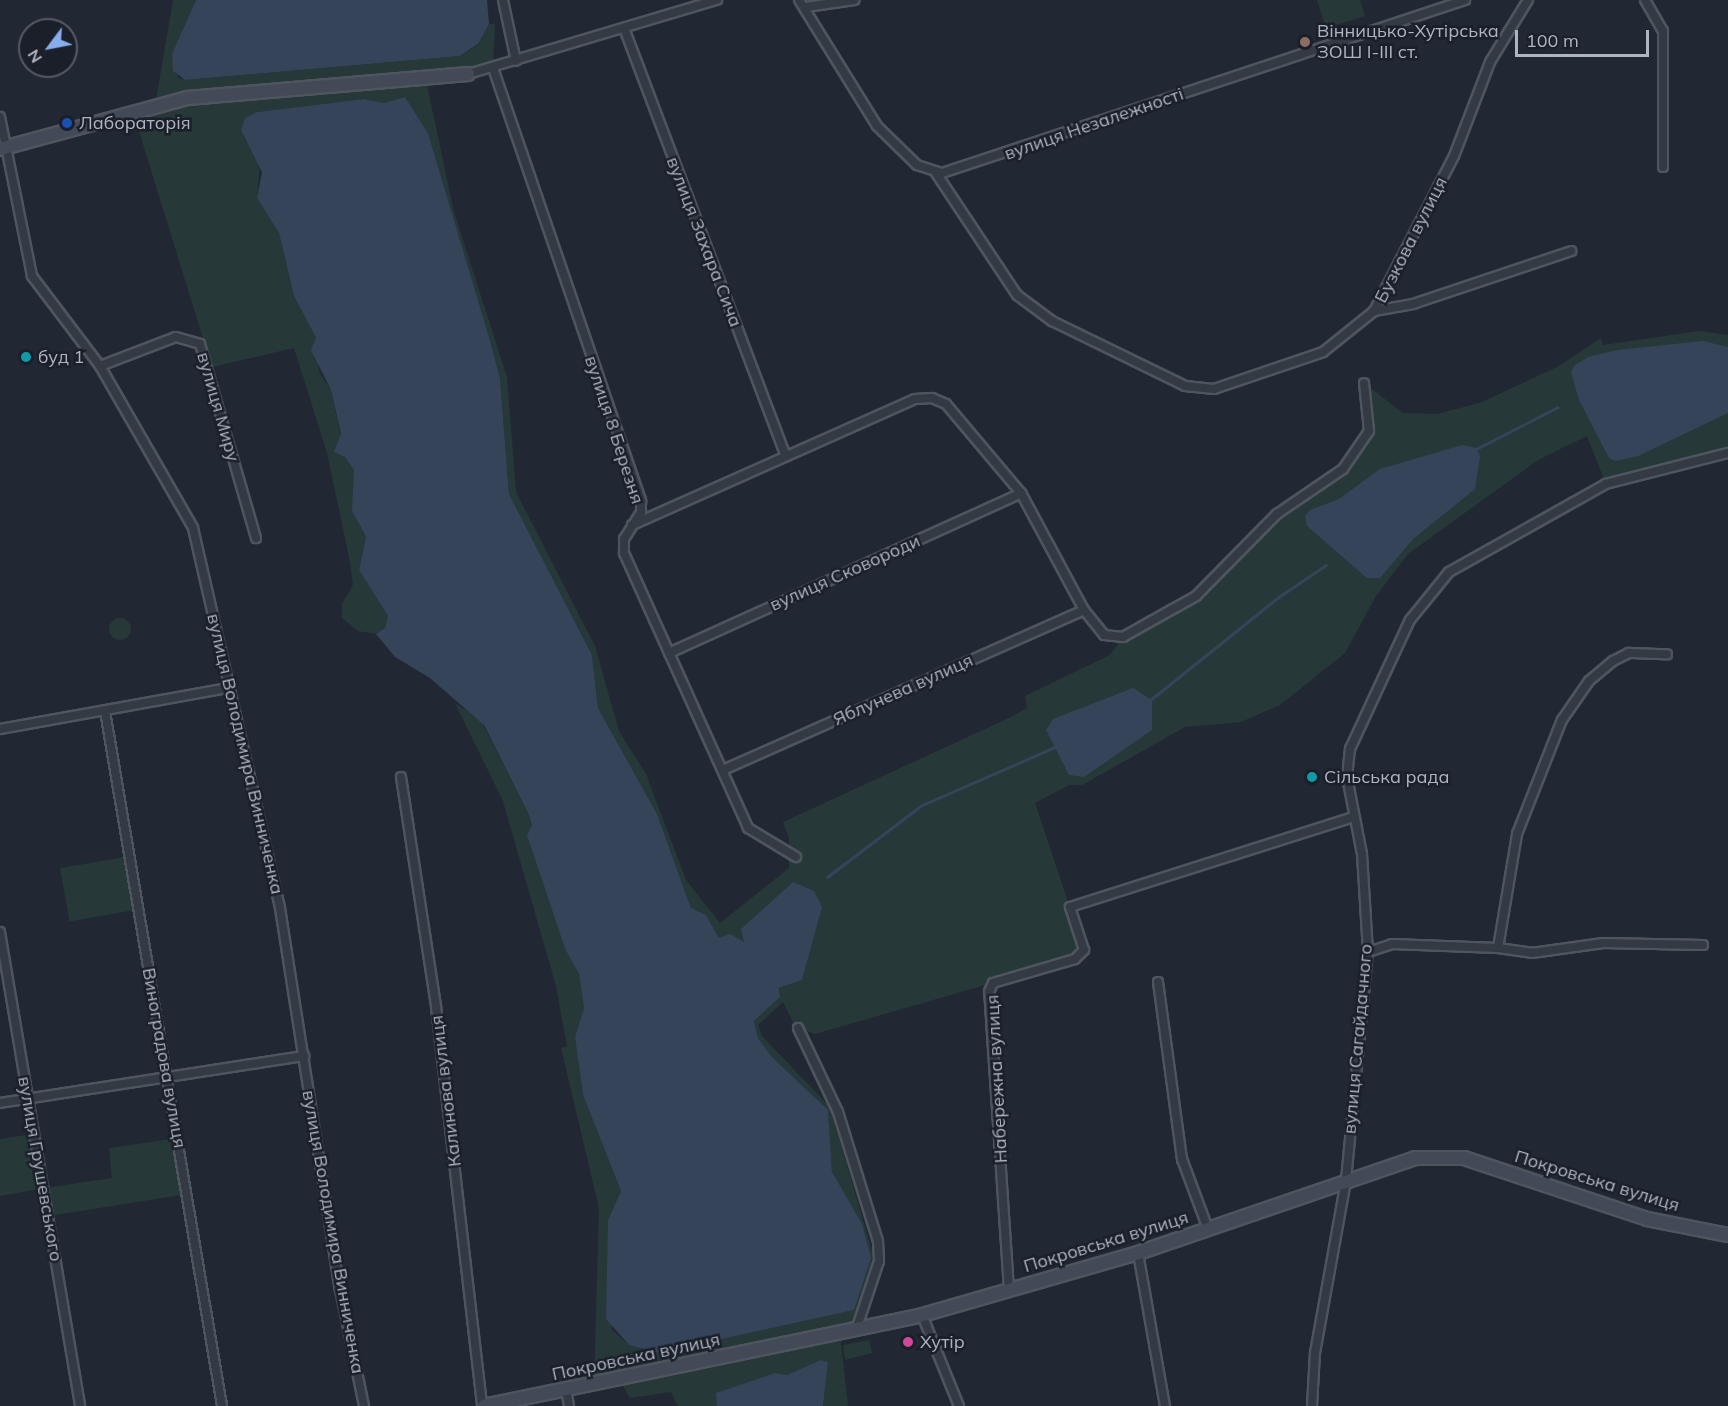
<!DOCTYPE html>
<html>
<head>
<meta charset="utf-8">
<style>
	body { margin:0 }
	#map { position:relative; width:1728px; height:1406px; overflow:hidden; background:#212833; font-family:Mulish,sans-serif }
	div>[style] { position:absolute }
	[style*='--x'] { left:calc(var(--x)*1px); top:calc(var(--y)*1px); width:calc(var(--w)*1px); rotate:calc(var(--a)*1deg) }
	.green>* { inset:0; background:#273839; transform-origin:0 0 }
	.round { border-radius:50% }
	.water>* { inset:0; background:#364459 }
	.stream>* { height:3px; margin:-1.5px; padding:0 1.5px; transform-origin:1.5px; border-radius:1.5px; background:#364459 }
	.roads { filter:drop-shadow(2px 0 #4f555f) drop-shadow(-2px 0 #4f555f) drop-shadow(0 2px #4f555f) drop-shadow(0 -2px #4f555f) }
	.street>* { height:8px; margin:-4px; padding:0 4px; transform-origin:4px; border-radius:4px; background:#343a44 }
	.secondary>* { height:12px; margin:-6px; padding:0 6px; transform-origin:6px; border-radius:6px; background:#434a57 }
	.dots>* { width:16px; height:16px; translate:-50% -50%; box-sizing:border-box; border:3px solid #1a1f29; border-radius:50% }
	span { translate:-50% -50%; white-space:nowrap; text-align:center; line-height:1.15; -webkit-text-stroke:5px #1a1f29; paint-order:stroke }
	.poi-label { font-size:18px; color:#aeb5c1 }
	.left { translate:0 -50%; text-align:left }
	.street-label { font-size:18px; color:#aeb5c1 }
	.north { position:absolute; left:18px; top:18px; width:60px; height:60px; box-sizing:border-box; background:#1a1f29; border:2px solid #555b66; border-radius:50%; rotate:238deg; font-size:16px; font-weight:700; line-height:24px; text-align:center; color:#aeb5c1 }
	.north::after { content:''; display:block; margin:auto; width:21px; height:27px; background:#88acec; clip-path:polygon(50% 0,100% 100%,50% 72%,0 100%) }
	.scale { position:absolute; left:1515px; top:30px; width:134px; height:27px; box-sizing:border-box; border:3px solid #aeb5c1; border-top:0; padding-left:8px; font-size:18px; line-height:21px; white-space:nowrap; color:#aeb5c1; -webkit-text-stroke:4px #1a1f29; paint-order:stroke }
</style>
</head>
<body>
<div id="map">
	<div class="green">
		<div style="clip-path:polygon(173px 0,196px 0,172px 55px,178px 78px,185px 80px,460px 56px,479px 44px,489px 24px,495px 24px,493px 68px,235px 99px,427px 85px,454px 212px,507px 377px,516px 492px,595px 646px,619px 731px,646px 774px,686px 880px,720px 923px,789px 868px,789px 838px,783px 822px,1009px 718px,1027px 708px,1025px 696px,1110px 655px,1123px 637px,1185px 604px,1277px 514px,1335px 476px,1369px 431px,1364px 383px,1403px 413px,1438px 414px,1482px 402px,1557px 367px,1601px 338px,1603px 345px,1699px 331px,1728px 335px,1728px 453px,1606px 484px,1587px 436px,1538px 460px,1408px 554px,1376px 596px,1345px 653px,1280px 705px,1241px 722px,1185px 727px,1082px 785px,1069px 785px,1035px 803px,1084px 950px,1075px 959px,815px 1034px,795px 1026px,783px 1002px,758px 1025px,762px 1036px,830px 1107px,874px 1258px,856px 1330px,840px 1334px,848px 1406px,823px 1406px,828px 1362px,821px 1360px,787px 1375px,775px 1373px,717px 1393px,717px 1406px,678px 1406px,671px 1392px,630px 1398px,619px 1379px,594px 1384px,599px 1208px,561px 1048px,567px 1046px,556px 986px,503px 801px,455px 703px,480px 719px,528px 813px,566px 951px,579px 974px,584px 1008px,575px 1037px,583px 1095px,621px 1191px,608px 1220px,612px 1330px,629px 1345px,659px 1353px,854px 1310px,845px 1198px,832px 1172px,828px 1110px,772px 1057px,758px 1038px,754px 1021px,780px 997px,779px 988px,802px 980px,821px 907px,793px 882px,742px 929px,744px 942px,719px 938px,706px 915px,691px 908px,657px 814px,598px 708px,592px 655px,509px 494px,500px 378px,489px 337px,428px 133px,405px 97px,384px 103px,364px 99px,257px 112px,243px 135px,260px 165px,257px 198px,279px 233px,294px 296px,316px 338px,319px 372px,331px 390px,345px 457px,354px 470px,356px 519px,366px 537px,359px 570px,388px 616px,385px 628px,376px 634px,358px 631px,342px 618px,342px 604px,353px 585px,350px 562px,327px 453px,294px 348px,212px 367px,133px 112px,155px 106px)"></div>
		<div style="clip-path:polygon(1317px 0,1360px 0,1365px 16px,1326px 28px)"></div>
		<div class="round" style="left:109px;top:618px;width:22px;height:22px"></div>
		<div style="left:130px;top:856px;width:54px;height:71px;rotate:80deg"></div>
		<div style="clip-path:polygon(34px 1134px,45px 1188px,112px 1178px,109px 1148px,178px 1138px,187px 1194px,49px 1216px,44px 1188px,0 1196px,0 1139px)"></div>
		<div style="clip-path:polygon(869px 1340px,872px 1353px,845px 1360px,843px 1345px)"></div>
	</div>
	<div class="water">
		<div style="clip-path:polygon(196px 0,487px 0,489px 24px,479px 43px,460px 56px,185px 80px,173px 71px,172px 54px)"></div>
		<div style="clip-path:polygon(405px 97px,428px 133px,489px 337px,500px 378px,509px 494px,592px 655px,598px 708px,657px 814px,691px 908px,706px 915px,719px 938px,730px 934px,744px 942px,741px 929px,793px 882px,814px 891px,822px 907px,802px 980px,779px 988px,780px 997px,754px 1021px,758px 1038px,772px 1057px,828px 1110px,832px 1172px,862px 1224px,871px 1258px,854px 1310px,659px 1353px,629px 1345px,606px 1319px,608px 1220px,621px 1191px,583px 1095px,575px 1037px,584px 1008px,579px 974px,566px 951px,527px 835px,532px 825px,528px 813px,484px 725px,430px 678px,395px 657px,376px 634px,385px 628px,388px 616px,359px 570px,366px 537px,352px 511px,354px 470px,345px 457px,334px 452px,341px 434px,331px 390px,311px 350px,316px 338px,294px 296px,279px 233px,257px 198px,262px 172px,241px 130px,245px 118px,257px 112px,364px 99px,384px 103px)"></div>
		<div style="clip-path:polygon(1703px 341px,1728px 347px,1728px 413px,1638px 456px,1615px 461px,1609px 458px,1579px 400px,1571px 372px,1575px 365px,1588px 357px,1617px 350px)"></div>
		<div style="clip-path:polygon(1462px 445px,1477px 448px,1480px 457px,1475px 489px,1413px 539px,1380px 578px,1367px 578px,1307px 526px,1305px 516px,1310px 510px,1339px 499px,1380px 469px)"></div>
		<div style="clip-path:polygon(1133px 688px,1152px 700px,1152px 730px,1084px 777px,1069px 775px,1046px 730px,1053px 719px)"></div>
		<div style="clip-path:polygon(821px 1360px,828px 1362px,823px 1406px,717px 1406px,716px 1393px,775px 1373px,787px 1375px)"></div>
	</div>
	<div class="stream">
		<div style="--x:1474;--y:450;--w:94;--a:-27.1"></div>
		<div style="--x:1149;--y:701;--w:164;--a:-38.8"></div>
		<div style="--x:1277;--y:598;--w:59;--a:-34"></div>
		<div style="--x:827;--y:877;--w:119;--a:-37.2"></div>
		<div style="--x:922;--y:805;--w:147;--a:-23.6"></div>
	</div>
	<div class="roads">
		<div class="street">
			<div style="--x:503;--y:0;--w:62;--a:78"></div>
			<div style="--x:799;--y:0;--w:148;--a:58.2"></div>
			<div style="--x:877;--y:126;--w:56;--a:44.3"></div>
			<div style="--x:917;--y:165;--w:26;--a:18"></div>
			<div style="--x:942;--y:173;--w:551;--a:-18.3"></div>
			<div style="--x:1645;--y:0;--w:36;--a:60"></div>
			<div style="--x:1663;--y:31;--w:136;--a:90"></div>
			<div style="--x:806;--y:7;--w:49;--a:-8.3"></div>
			<div style="--x:624;--y:28;--w:458;--a:69.3"></div>
			<div style="--x:493;--y:68;--w:458;--a:71.1"></div>
			<div style="--x:641;--y:501;--w:11;--a:90"></div>
			<div style="--x:641;--y:512;--w:32;--a:122"></div>
			<div style="--x:624;--y:539;--w:14;--a:90"></div>
			<div style="--x:624;--y:553;--w:302;--a:65.7"></div>
			<div style="--x:748;--y:828;--w:56;--a:31.1"></div>
			<div style="--x:468;--y:74;--w:260;--a:-16.6"></div>
			<div style="--x:0;--y:117;--w:162;--a:78.6"></div>
			<div style="--x:32;--y:276;--w:113;--a:52.9"></div>
			<div style="--x:100;--y:366;--w:187;--a:60.1"></div>
			<div style="--x:193;--y:528;--w:390;--a:77.1"></div>
			<div style="--x:280;--y:908;--w:386;--a:81.1"></div>
			<div style="--x:340;--y:1289;--w:119;--a:78.4"></div>
			<div style="--x:936;--y:173;--w:146;--a:56.4"></div>
			<div style="--x:1017;--y:295;--w:44;--a:36.6"></div>
			<div style="--x:1052;--y:321;--w:148;--a:26"></div>
			<div style="--x:1185;--y:386;--w:29;--a:6"></div>
			<div style="--x:1214;--y:389;--w:115;--a:-18.7"></div>
			<div style="--x:1323;--y:352;--w:65;--a:-38.8"></div>
			<div style="--x:1374;--y:311;--w:174;--a:-62.7"></div>
			<div style="--x:1454;--y:156;--w:101;--a:-69"></div>
			<div style="--x:1490;--y:62;--w:73;--a:-58.5"></div>
			<div style="--x:1374;--y:311;--w:40;--a:-10"></div>
			<div style="--x:1413;--y:304;--w:167;--a:-18.5"></div>
			<div style="--x:100;--y:366;--w:81;--a:-20.9"></div>
			<div style="--x:176;--y:337;--w:25;--a:16"></div>
			<div style="--x:200;--y:344;--w:202;--a:73.9"></div>
			<div style="--x:632;--y:525;--w:310;--a:-24"></div>
			<div style="--x:915;--y:399;--w:17;--a:-3"></div>
			<div style="--x:932;--y:398;--w:15;--a:23"></div>
			<div style="--x:946;--y:404;--w:116;--a:49.9"></div>
			<div style="--x:1021;--y:493;--w:133;--a:61.7"></div>
			<div style="--x:1084;--y:610;--w:32;--a:51"></div>
			<div style="--x:1104;--y:635;--w:19;--a:6"></div>
			<div style="--x:1123;--y:637;--w:84;--a:-29.3"></div>
			<div style="--x:1196;--y:596;--w:115;--a:-45.4"></div>
			<div style="--x:1277;--y:514;--w:80;--a:-34.3"></div>
			<div style="--x:1343;--y:469;--w:46;--a:-55.6"></div>
			<div style="--x:1369;--y:431;--w:48;--a:-95.9"></div>
			<div style="--x:669;--y:653;--w:387;--a:-24.4"></div>
			<div style="--x:105;--y:711;--w:705;--a:80.44"></div>
			<div style="--x:0;--y:729;--w:231;--a:-10.2"></div>
			<div style="--x:723;--y:770;--w:395;--a:-23.9"></div>
			<div style="--x:401;--y:777;--w:233;--a:81.3"></div>
			<div style="--x:436;--y:1007;--w:402;--a:83.4"></div>
			<div style="--x:0;--y:932;--w:481;--a:80.4"></div>
			<div style="--x:1498;--y:948;--w:34;--a:8"></div>
			<div style="--x:1532;--y:953;--w:72;--a:-8"></div>
			<div style="--x:1603;--y:943;--w:100;--a:1.1"></div>
			<div style="--x:1368;--y:952;--w:25;--a:-18"></div>
			<div style="--x:1392;--y:944;--w:106;--a:2.2"></div>
			<div style="--x:1498;--y:948;--w:116;--a:-80.5"></div>
			<div style="--x:1517;--y:834;--w:123;--a:-68.5"></div>
			<div style="--x:1562;--y:720;--w:47;--a:-55.3"></div>
			<div style="--x:1589;--y:681;--w:31;--a:-40"></div>
			<div style="--x:1613;--y:661;--w:18;--a:-27"></div>
			<div style="--x:1629;--y:653;--w:38;--a:2"></div>
			<div style="--x:1158;--y:982;--w:179;--a:82.3"></div>
			<div style="--x:1182;--y:1159;--w:75;--a:69.6"></div>
			<div style="--x:798;--y:1028;--w:93;--a:64.5"></div>
			<div style="--x:838;--y:1112;--w:135;--a:72.8"></div>
			<div style="--x:878;--y:1241;--w:20;--a:87"></div>
			<div style="--x:879;--y:1261;--w:73;--a:108.4"></div>
			<div style="--x:0;--y:1103;--w:308;--a:-8.8"></div>
			<div style="--x:1138;--y:1253;--w:155;--a:80"></div>
			<div style="--x:1009;--y:1290;--w:299;--a:-93.8"></div>
			<div style="--x:989;--y:992;--w:10;--a:-66"></div>
			<div style="--x:993;--y:983;--w:85;--a:-16.3"></div>
			<div style="--x:1075;--y:959;--w:13;--a:-45"></div>
			<div style="--x:1084;--y:950;--w:45;--a:-108"></div>
			<div style="--x:1070;--y:907;--w:298;--a:-17.6"></div>
			<div style="--x:922;--y:1315;--w:98;--a:67.9"></div>
			<div style="--x:566;--y:1390;--w:16;--a:79"></div>
			<div style="--x:1312;--y:1406;--w:53;--a:-86.8"></div>
			<div style="--x:1315;--y:1353;--w:176;--a:-79.8"></div>
			<div style="--x:1346;--y:1180;--w:229;--a:-84.5"></div>
			<div style="--x:1368;--y:952;--w:98;--a:-93.5"></div>
			<div style="--x:1362;--y:854;--w:78;--a:-101"></div>
			<div style="--x:1347;--y:777;--w:28;--a:-84"></div>
			<div style="--x:1350;--y:749;--w:142;--a:-65.1"></div>
			<div style="--x:1410;--y:620;--w:62;--a:-50.9"></div>
			<div style="--x:1449;--y:572;--w:180;--a:-29.3"></div>
			<div style="--x:1606;--y:484;--w:126;--a:-14.3"></div>
		</div>
		<div class="secondary">
			<div style="--x:0;--y:149;--w:195;--a:-15.2"></div>
			<div style="--x:188;--y:98;--w:281;--a:-4.9"></div>
			<div style="--x:484;--y:1406;--w:447;--a:-11.7"></div>
			<div style="--x:922;--y:1315;--w:225;--a:-16"></div>
			<div style="--x:1138;--y:1253;--w:293;--a:-18.9"></div>
			<div style="--x:1415;--y:1158;--w:49;--a:0"></div>
			<div style="--x:1464;--y:1158;--w:193;--a:18.4"></div>
			<div style="--x:1647;--y:1219;--w:83;--a:11.2"></div>
		</div>
	</div>
	<div class="dots">
		<div style="left:1305px;top:42px;background:#8d6e63"></div>
		<div style="left:67px;top:123px;background:#1a4fb4"></div>
		<div style="left:26px;top:357px;background:#0f9aa8"></div>
		<div style="left:1312px;top:777px;background:#0f9aa8"></div>
		<div style="left:908px;top:1342px;background:#d1479c"></div>
	</div>
	<div class="poi-label">
		<span class="left" style="left:1317px;top:42px">Вінницько-Хутірська<br>ЗОШ І-ІІІ ст.</span>
		<span class="left" style="left:79px;top:123px">Лабораторія</span>
		<span class="left" style="left:38px;top:357px">буд 1</span>
		<span class="left" style="left:1324px;top:777px">Сільська рада</span>
		<span class="left" style="left:920px;top:1342px">Хутір</span>
	</div>
	<div class="street-label">
		<span style="left:1094px;top:124px;rotate:-19deg">вулиця Незалежності</span>
		<span style="left:1411px;top:240px;rotate:-63deg">Бузкова вулиця</span>
		<span style="left:704px;top:242px;rotate:69deg">вулиця Захара Сича</span>
		<span style="left:218px;top:407px;rotate:74deg">вулиця Миру</span>
		<span style="left:614px;top:430px;rotate:72deg">вулиця 8 Березня</span>
		<span style="left:845px;top:573px;rotate:-24deg">вулиця Сковороди</span>
		<span style="left:903px;top:690px;rotate:-24deg">Яблунева вулиця</span>
		<span style="left:245px;top:754px;rotate:77deg">вулиця Володимира Винниченка</span>
		<span style="left:1358px;top:1039px;rotate:-85deg">вулиця Сагайдачного</span>
		<span style="left:164px;top:1058px;rotate:80deg">Виноградова вулиця</span>
		<span style="left:997px;top:1079px;rotate:-93deg">Набережна вулиця</span>
		<span style="left:446px;top:1091px;rotate:-97deg">Калинова вулиця</span>
		<span style="left:40px;top:1169px;rotate:80deg">вулиця Грушевського</span>
		<span style="left:1597px;top:1181px;rotate:17deg">Покровська вулиця</span>
		<span style="left:333px;top:1232px;rotate:80deg">вулиця Володимира Винниченка</span>
		<span style="left:1106px;top:1242px;rotate:-17deg">Покровська вулиця</span>
		<span style="left:636px;top:1357px;rotate:-12deg">Покровська вулиця</span>
	</div>
	<div class="north">N</div>
	<div class="scale">100 m</div>
</div>
</body>
</html>
